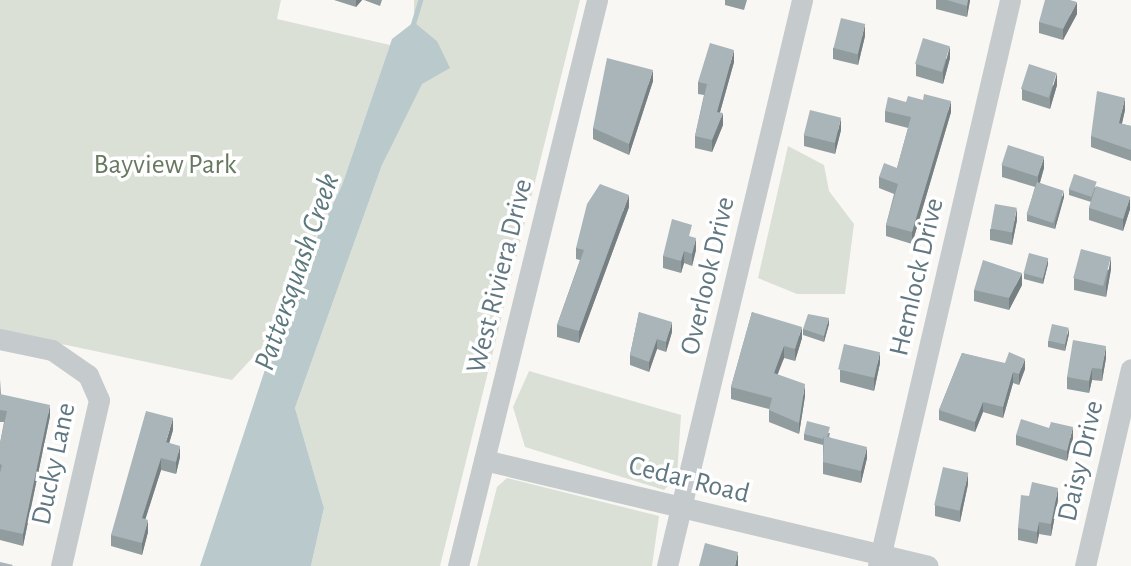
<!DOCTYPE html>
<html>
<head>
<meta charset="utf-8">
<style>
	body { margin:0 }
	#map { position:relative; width:1131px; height:566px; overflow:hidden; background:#f8f7f4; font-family:"Alegreya Sans",sans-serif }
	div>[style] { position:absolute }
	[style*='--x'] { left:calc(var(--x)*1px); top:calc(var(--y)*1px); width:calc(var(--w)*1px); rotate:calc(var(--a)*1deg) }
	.green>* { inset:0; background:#dae0d5 }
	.water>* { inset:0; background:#bacacc }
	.stream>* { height:5px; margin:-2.5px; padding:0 2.5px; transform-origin:2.5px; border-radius:2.5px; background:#bacacc }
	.minor>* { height:21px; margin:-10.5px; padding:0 10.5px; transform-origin:10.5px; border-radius:10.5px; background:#c5cacd }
	.wall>* { inset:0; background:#919c9f }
	.shaded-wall>* { inset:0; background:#767f82 }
	.building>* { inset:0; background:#a9b5b9; transform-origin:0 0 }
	span { translate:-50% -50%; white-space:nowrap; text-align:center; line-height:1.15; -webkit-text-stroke:7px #fff; paint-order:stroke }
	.park-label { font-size:28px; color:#687960 }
	.street-label { font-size:28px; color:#617882 }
	.water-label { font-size:30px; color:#5b787c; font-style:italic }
</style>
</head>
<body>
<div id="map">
	<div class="green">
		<div style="clip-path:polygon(0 0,281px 0,277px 19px,390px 45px,342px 185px,288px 292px,276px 332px,232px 380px,0 331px)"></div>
		<div style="clip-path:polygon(414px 0,580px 0,440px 566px,311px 566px,324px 508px,295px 408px,382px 165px,437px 41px,414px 22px)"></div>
		<div style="clip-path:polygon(788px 146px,824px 165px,829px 191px,854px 224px,845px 294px,797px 294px,758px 278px)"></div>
		<div style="clip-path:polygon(529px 371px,681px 415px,677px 476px,664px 490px,525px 447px,513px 407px)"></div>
		<div style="clip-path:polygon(507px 478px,659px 516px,652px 566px,477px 566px,497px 487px)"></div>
	</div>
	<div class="water">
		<div style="clip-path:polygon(414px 22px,437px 41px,450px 68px,422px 84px,382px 165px,295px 408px,324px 508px,311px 566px,200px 566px,291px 291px,342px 185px,392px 39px)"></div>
	</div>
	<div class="stream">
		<div style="--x:412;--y:27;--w:28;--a:-73"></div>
	</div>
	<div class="minor">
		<div style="--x:0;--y:339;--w:53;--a:11.9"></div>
		<div style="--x:52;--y:350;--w:44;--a:34.8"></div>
		<div style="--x:88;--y:375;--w:27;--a:66"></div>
		<div style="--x:99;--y:400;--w:170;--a:102.9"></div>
		<div style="--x:484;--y:460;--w:456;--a:13.4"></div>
		<div style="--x:458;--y:566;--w:583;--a:-76.2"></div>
		<div style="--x:667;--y:566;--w:582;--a:-76.58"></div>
		<div style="--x:878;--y:566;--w:581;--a:-76.87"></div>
		<div style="--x:1085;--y:566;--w:202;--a:-76.9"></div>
	</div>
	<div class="wall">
		<div style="clip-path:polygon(334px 0,362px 0,356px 7px)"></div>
		<div style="clip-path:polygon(364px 0,382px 0,380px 6px)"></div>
		<div style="clip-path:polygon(725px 0,747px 0,744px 10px,725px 5px)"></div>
		<div style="clip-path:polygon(936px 0,970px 0,967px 17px,936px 9px)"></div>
		<div style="clip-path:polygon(1077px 14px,1063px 40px,1039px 33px,1039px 22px)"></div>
		<div style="clip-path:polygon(865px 36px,858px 65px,833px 59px,833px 48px)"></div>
		<div style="clip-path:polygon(950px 58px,943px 84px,916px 76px,916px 64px)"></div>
		<div style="clip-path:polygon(734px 62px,720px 112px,723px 125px,712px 152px,695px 148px,695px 136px,704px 95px,698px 94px,698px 82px)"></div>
		<div style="clip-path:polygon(653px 81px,629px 155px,593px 139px,593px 128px)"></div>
		<div style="clip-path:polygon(1057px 85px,1050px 109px,1022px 100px,1022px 89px)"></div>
		<div style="clip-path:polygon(1125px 110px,1122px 124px,1131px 126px,1131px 161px,1091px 147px,1091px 136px)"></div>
		<div style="clip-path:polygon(885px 111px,951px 112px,912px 244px,886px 236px,886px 225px,894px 194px,879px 188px,879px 177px,897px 168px,908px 128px,885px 122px)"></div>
		<div style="clip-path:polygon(841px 130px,835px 154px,804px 146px,804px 135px)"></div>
		<div style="clip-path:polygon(1002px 165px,1044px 168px,1040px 183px,1064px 197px,1055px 229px,1027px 221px,1027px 215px,1035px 187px,1002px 177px)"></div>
		<div style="clip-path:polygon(1097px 187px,1130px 209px,1123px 231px,1089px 220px,1089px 208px,1091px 202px,1069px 195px,1069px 189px)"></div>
		<div style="clip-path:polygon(629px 207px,579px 343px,557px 337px,557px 325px,580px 260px,576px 259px,576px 248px)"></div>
		<div style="clip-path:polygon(1017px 220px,1012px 245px,990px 240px,990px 229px)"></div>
		<div style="clip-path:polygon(692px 237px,696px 250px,692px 266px,684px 263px,681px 273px,663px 268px,663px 256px)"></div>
		<div style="clip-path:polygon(1048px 264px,1043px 284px,1024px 279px,1024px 273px)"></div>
		<div style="clip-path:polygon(1111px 269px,1106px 297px,1074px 290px,1074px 278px)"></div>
		<div style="clip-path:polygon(1022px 285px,1009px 310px,974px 301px,974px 290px)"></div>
		<div style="clip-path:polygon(639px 312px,672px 332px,666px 352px,657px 349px,649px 372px,630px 365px,630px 355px)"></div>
		<div style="clip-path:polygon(752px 312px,802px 338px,795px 361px,784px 358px,777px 374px,805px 396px,799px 434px,769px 422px,769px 409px,731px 399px,731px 387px)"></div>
		<div style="clip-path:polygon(829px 324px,824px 342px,803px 335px,803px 329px)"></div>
		<div style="clip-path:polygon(1069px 334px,1065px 351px,1048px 347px,1048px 341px)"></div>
		<div style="clip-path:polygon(962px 353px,1025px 369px,1019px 385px,1013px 383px,1003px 418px,983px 412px,975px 432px,939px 420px,939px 410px)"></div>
		<div style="clip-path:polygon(1106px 358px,1102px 381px,1092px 380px,1089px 393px,1067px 389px,1067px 377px)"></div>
		<div style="clip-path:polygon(880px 363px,874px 391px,840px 382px,840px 370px)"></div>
		<div style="clip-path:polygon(0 379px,1px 395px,50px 416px,23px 546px,0 540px,0 443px,4px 422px,0 422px)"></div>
		<div style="clip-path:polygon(173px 430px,169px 443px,180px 457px,176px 474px,161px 470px,145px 519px,148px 532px,142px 555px,111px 546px,111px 535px)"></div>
		<div style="clip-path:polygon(830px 433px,829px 437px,867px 458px,861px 483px,823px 474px,823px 445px,804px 440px,804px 434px)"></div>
		<div style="clip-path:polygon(1016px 435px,1073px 438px,1067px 461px,1016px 445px)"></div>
		<div style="clip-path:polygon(968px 484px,960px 522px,935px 516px,935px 505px)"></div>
		<div style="clip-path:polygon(1029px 496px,1058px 500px,1051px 536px,1039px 534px,1037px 544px,1018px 540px,1018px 528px)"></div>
	</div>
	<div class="shaded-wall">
		<div style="clip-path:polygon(356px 0,362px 0,356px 7px)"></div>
		<div style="clip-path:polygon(968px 0,970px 0,967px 17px,967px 6px)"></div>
		<div style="clip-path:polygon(1077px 2px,1077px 14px,1063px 40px,1063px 29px)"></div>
		<div style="clip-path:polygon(865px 24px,865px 36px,858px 65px,858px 54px)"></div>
		<div style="clip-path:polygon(950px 46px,950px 58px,943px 84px,943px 72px)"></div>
		<div style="clip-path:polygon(734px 50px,734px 62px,717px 123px,717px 112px)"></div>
		<div style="clip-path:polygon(653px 70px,653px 81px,629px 155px,629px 144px)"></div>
		<div style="clip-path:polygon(1057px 73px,1057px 85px,1050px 109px,1050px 97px)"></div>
		<div style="clip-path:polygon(1125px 98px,1125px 110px,1119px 135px,1119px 123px)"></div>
		<div style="clip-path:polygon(951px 101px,951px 112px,912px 244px,912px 232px)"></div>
		<div style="clip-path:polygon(723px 113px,723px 125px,712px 152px,712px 140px)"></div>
		<div style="clip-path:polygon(841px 118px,841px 130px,835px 154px,835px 143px)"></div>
		<div style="clip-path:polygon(1044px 157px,1044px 168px,1038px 188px,1038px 176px)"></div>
		<div style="clip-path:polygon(1064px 191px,1064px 197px,1055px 229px,1055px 223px)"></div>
		<div style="clip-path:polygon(629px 195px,629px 207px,579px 343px,579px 331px)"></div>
		<div style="clip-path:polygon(1130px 197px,1130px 209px,1123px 231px,1123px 219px)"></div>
		<div style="clip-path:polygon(1017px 208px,1017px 220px,1012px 245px,1012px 233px)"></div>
		<div style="clip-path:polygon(696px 238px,696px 250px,692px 266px,692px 254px)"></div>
		<div style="clip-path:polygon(684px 251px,684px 263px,681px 273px,681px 261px)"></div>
		<div style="clip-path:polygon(1111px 257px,1111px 269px,1106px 297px,1106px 285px)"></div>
		<div style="clip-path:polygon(1048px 258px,1048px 264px,1043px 284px,1043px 278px)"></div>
		<div style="clip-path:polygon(1022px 273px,1022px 285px,1009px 310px,1009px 298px)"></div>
		<div style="clip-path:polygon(829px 318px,829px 324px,824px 342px,824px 336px)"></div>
		<div style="clip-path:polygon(672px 322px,672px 332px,666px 352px,666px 342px)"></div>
		<div style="clip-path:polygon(802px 327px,802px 338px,795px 361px,795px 349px)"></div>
		<div style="clip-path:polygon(1069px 328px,1069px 334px,1065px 351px,1065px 345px)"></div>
		<div style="clip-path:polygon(657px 339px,657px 349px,649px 372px,649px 362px)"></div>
		<div style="clip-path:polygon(784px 346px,784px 358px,774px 384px,774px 373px)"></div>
		<div style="clip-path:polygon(1106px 346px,1106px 358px,1102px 381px,1102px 369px)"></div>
		<div style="clip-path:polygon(880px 352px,880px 363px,874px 391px,874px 379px)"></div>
		<div style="clip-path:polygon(1025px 359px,1025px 369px,1019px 385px,1019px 374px)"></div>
		<div style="clip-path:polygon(1092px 368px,1092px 380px,1089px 393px,1089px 381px)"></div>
		<div style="clip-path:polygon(1013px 372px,1013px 383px,1003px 418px,1003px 407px)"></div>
		<div style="clip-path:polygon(805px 384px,805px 396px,799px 434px,799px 423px)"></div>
		<div style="clip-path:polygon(983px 402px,983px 412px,975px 432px,975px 422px)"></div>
		<div style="clip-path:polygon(50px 405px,50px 416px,23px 546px,23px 534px)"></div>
		<div style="clip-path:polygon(173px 418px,173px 430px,166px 454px,166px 442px)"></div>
		<div style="clip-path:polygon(1073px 427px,1073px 438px,1067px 461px,1067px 451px)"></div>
		<div style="clip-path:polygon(180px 446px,180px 457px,176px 474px,176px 462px)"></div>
		<div style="clip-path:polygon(867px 447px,867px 458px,861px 483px,861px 471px)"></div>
		<div style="clip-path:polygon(161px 458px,161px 470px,142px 530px,142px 518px)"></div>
		<div style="clip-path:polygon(968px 473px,968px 484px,960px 522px,960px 511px)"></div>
		<div style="clip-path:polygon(1058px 488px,1058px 500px,1051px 536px,1051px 524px)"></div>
		<div style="clip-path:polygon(148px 520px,148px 532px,142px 555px,142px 543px)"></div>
		<div style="clip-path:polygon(1039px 522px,1039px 534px,1037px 544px,1037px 532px)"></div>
		<div style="clip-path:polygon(738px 552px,738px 566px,735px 566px)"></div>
	</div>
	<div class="building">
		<div style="clip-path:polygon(947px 0,968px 0,967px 6px)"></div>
		<div style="clip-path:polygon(1045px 0,1070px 0,1077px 2px,1063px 29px,1039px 22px)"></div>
		<div style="left:841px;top:18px;width:25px;height:31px;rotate:14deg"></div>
		<div style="left:923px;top:38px;width:28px;height:27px;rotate:17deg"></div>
		<div style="clip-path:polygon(710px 43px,734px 50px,717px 112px,723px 113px,712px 140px,695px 136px,707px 84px,698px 82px)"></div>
		<div style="clip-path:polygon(607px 58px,653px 70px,629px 144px,593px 128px)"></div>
		<div style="left:1029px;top:64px;width:29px;height:26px;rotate:18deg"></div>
		<div style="clip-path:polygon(1097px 91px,1125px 98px,1119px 123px,1131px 126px,1131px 150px,1091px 136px)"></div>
		<div style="clip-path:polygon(924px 94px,951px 101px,912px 232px,886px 225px,898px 184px,879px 177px,884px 163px,897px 168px,911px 117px,885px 111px,888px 97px,906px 102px,908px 96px,923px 100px)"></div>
		<div style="left:810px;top:110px;width:32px;height:26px;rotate:14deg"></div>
		<div style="left:1008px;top:145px;width:38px;height:21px;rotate:18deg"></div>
		<div style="left:1074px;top:174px;width:24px;height:16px;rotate:19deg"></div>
		<div style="left:1037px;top:182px;width:28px;height:34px;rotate:18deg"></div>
		<div style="clip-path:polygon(600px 184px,629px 195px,579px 331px,557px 325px,584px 250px,576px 248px,587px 204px)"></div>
		<div style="left:1096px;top:186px;width:36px;height:23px;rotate:18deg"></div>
		<div style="left:995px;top:204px;width:22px;height:25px;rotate:10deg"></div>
		<div style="clip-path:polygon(672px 219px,692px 225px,689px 236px,696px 238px,692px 254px,684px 251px,681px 261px,663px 256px)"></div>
		<div style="left:1081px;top:249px;width:31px;height:30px;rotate:15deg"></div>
		<div style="left:1029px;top:253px;width:20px;height:21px;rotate:15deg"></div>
		<div style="clip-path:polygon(983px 260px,1022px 273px,1009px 298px,974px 290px)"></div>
		<div style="clip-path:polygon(639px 312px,672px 322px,666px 342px,657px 339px,649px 362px,630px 355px)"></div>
		<div style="clip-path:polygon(752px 312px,802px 327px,795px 349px,784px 346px,774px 373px,805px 384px,799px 423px,769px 410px,772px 398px,731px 387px)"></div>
		<div style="clip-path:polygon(808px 314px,829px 318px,824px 336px,803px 329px)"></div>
		<div style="left:1052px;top:324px;width:17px;height:17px;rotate:13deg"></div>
		<div style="clip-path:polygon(1073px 340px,1106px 346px,1102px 369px,1092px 368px,1089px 381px,1067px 377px)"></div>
		<div style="left:844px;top:344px;width:37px;height:26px;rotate:13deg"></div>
		<div style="clip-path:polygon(1009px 352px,1025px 359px,1019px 374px,1013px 372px,1003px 407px,983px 402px,975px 422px,939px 410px,962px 353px,1005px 363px)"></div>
		<div style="clip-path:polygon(0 394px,50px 405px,23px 534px,0 529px,0 473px,2px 465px,0 464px,0 443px,7px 411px,0 410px)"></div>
		<div style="clip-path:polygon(146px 411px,173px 418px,166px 442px,180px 446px,176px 462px,161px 458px,142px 518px,148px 520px,142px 543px,111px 535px)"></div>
		<div style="clip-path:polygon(1021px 419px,1049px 428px,1051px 422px,1073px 427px,1067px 451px,1016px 435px)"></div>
		<div style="clip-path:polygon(807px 421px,830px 427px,827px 437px,824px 436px,823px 439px,804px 434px)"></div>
		<div style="clip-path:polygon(824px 436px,867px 447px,861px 471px,823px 462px)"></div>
		<div style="left:943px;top:467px;width:26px;height:39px;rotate:13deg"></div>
		<div style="clip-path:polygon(1032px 482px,1058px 488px,1051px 524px,1039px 522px,1037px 532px,1018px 528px,1021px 495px,1029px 496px)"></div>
		<div style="clip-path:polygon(705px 543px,738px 552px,735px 566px,699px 566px)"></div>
		<div style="clip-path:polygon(0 562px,13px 565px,12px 566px,0 566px)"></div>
	</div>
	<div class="park-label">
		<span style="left:165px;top:165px">Bayview Park</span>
	</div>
	<div class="street-label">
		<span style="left:500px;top:276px;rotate:-76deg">West Riviera Drive</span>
		<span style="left:708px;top:276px;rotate:-77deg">Overlook Drive</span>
		<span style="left:917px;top:277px;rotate:-77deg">Hemlock Drive</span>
		<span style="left:1081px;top:461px;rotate:-77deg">Daisy Drive</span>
		<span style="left:54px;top:464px;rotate:-78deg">Ducky Lane</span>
		<span style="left:689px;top:480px;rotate:14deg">Cedar Road</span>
	</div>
	<div class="water-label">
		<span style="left:297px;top:272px;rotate:-71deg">Pattersquash Creek</span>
	</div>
</div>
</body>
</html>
